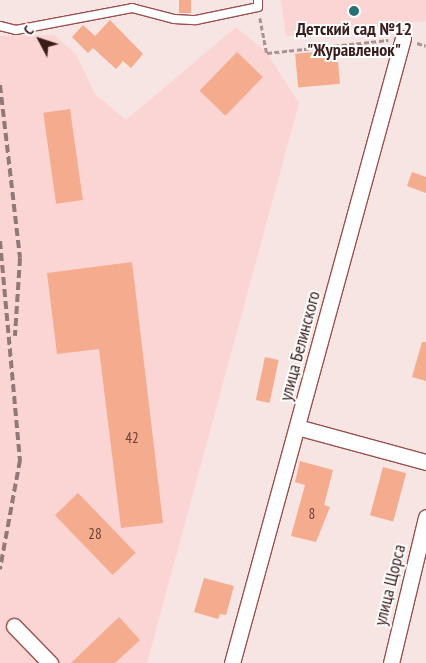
<!DOCTYPE html>
<html>
<head>
<meta charset="utf-8">
<style>
	body { margin:0 }
	#map { position:relative; width:426px; height:663px; overflow:hidden; background:#f6e5e3; font-family:"PT Sans Narrow",sans-serif }
	div>[style] { position:absolute }
	[style*='--x'] { left:calc(var(--x)*1px); top:calc(var(--y)*1px); width:calc(var(--w)*1px); rotate:calc(var(--a)*1deg) }
	.built>* { inset:0; background:#fbd5d3 }
	.building>* { inset:0; background:#f5ab8d; transform-origin:0 0 }
	.path>* { height:2.5px; margin-top:-1.25px; transform-origin:0; background:repeating-linear-gradient(90deg,#a99391 0 5px,transparent 0 7.5px) }
	.roads { filter:drop-shadow(1px 0 #9a514f) drop-shadow(-1px 0 #9a514f) drop-shadow(0 1px #9a514f) drop-shadow(0 -1px #9a514f) }
	.lane>* { height:8px; margin:-4px; padding:0 4px; transform-origin:4px; border-radius:4px; background:#fff }
	.street>* { height:15px; margin:-7.5px; padding:0 7.5px; transform-origin:7.5px; border-radius:7.5px; background:#fff }
	.rail>* { height:4px; margin-top:-2px; transform-origin:0; background:repeating-linear-gradient(90deg,#917978 0 8px,transparent 0 12px) }
	.dots>* { width:14px; height:14px; translate:-50% -50%; box-sizing:border-box; border:2px solid #fff; border-radius:50% }
	span { translate:-50% -50%; white-space:nowrap; text-align:center; line-height:1.15; -webkit-text-stroke:4px #fff; paint-order:stroke }
	.number-label { font-size:15px; color:#694038 }
	.number-label span { -webkit-text-stroke-width:0 }
	.poi-label { font-size:18px; color:#3a1c1b; font-weight:700 }
	.street-label { font-size:18px; color:#3a1c1b }
	.north { position:absolute; left:15px; top:15px; width:50px; height:50px; -webkit-text-stroke:4px #fff; paint-order:stroke; rotate:310deg; font-size:14px; font-weight:700; line-height:20px; text-align:center; color:#3a1c1b }
	.north::after { content:''; display:block; margin:auto; width:18px; height:22px; background:#3a1c1b; clip-path:polygon(50% 0,100% 100%,50% 72%,0 100%) }
</style>
</head>
<body>
<div id="map">
	<div class="built">
		<div style="clip-path:polygon(281px 0,426px 0,426px 21px,286px 36px)"></div>
		<div style="clip-path:polygon(236px 27px,267px 53px,299px 103px,147px 663px,0 663px,0 36px,54px 35px,76px 54px,95px 94px,126px 120px)"></div>
	</div>
	<div class="building">
		<div style="left:179px;top:0;width:12px;height:13px"></div>
		<div style="clip-path:polygon(110px 20px,143px 54px,131px 68px,123px 61px,116px 69px,93px 48px,88px 53px,72px 37px,83px 25px,95px 36px)"></div>
		<div style="left:337px;top:50px;width:34px;height:42px;rotate:85deg"></div>
		<div style="left:237px;top:52px;width:36px;height:54px;rotate:44deg"></div>
		<div style="left:70px;top:109px;width:92px;height:27px;rotate:82deg"></div>
		<div style="clip-path:polygon(412px 172px,426px 177px,426px 193px,407px 186px)"></div>
		<div style="clip-path:polygon(132px 262px,163px 523px,121px 528px,99px 349px,57px 354px,47px 273px)"></div>
		<div style="clip-path:polygon(422px 342px,426px 342px,426px 381px,412px 377px)"></div>
		<div style="left:265px;top:357px;width:14px;height:44px;rotate:12deg"></div>
		<div style="clip-path:polygon(300px 461px,333px 470px,324px 505px,330px 507px,316px 542px,291px 536px,305px 485px,295px 482px)"></div>
		<div style="left:383px;top:467px;width:24px;height:50px;rotate:15deg"></div>
		<div style="left:78px;top:493px;width:83px;height:32px;rotate:46deg"></div>
		<div style="clip-path:polygon(204px 578px,234px 586px,226px 615px,220px 614px,218px 619px,194px 612px)"></div>
		<div style="clip-path:polygon(119px 617px,140px 640px,115px 663px,71px 663px)"></div>
	</div>
	<div class="path">
		<div style="--x:260;--y:18;--w:36;--a:79"></div>
		<div style="--x:267;--y:53;--w:122;--a:-6.1"></div>
		<div style="--x:417;--y:43;--w:9;--a:18"></div>
	</div>
	<div class="roads">
		<div class="lane">
			<div style="--x:0;--y:26;--w:16;--a:14"></div>
			<div style="--x:16;--y:30;--w:118;--a:-10.7"></div>
			<div style="--x:132;--y:8;--w:43;--a:14.7"></div>
			<div style="--x:174;--y:19;--w:22;--a:3"></div>
			<div style="--x:196;--y:20;--w:63;--a:-11.8"></div>
			<div style="--x:258;--y:7;--w:7;--a:-90"></div>
		</div>
		<div class="street">
			<div style="--x:297;--y:427;--w:134;--a:15.2"></div>
			<div style="--x:14;--y:626;--w:52;--a:45.8"></div>
			<div style="--x:232;--y:663;--w:648;--a:-74.7"></div>
			<div style="--x:391;--y:663;--w:150;--a:-76.5"></div>
		</div>
	</div>
	<div class="rail">
		<div style="--x:0;--y:85;--w:174;--a:83.4"></div>
		<div style="--x:20;--y:258;--w:78;--a:93.7"></div>
		<div style="--x:0;--y:241;--w:220;--a:84.8"></div>
		<div style="--x:20;--y:460;--w:111;--a:100.4"></div>
	</div>
	<div class="dots">
		<div style="left:354px;top:11px;background:#267076"></div>
	</div>
	<div class="number-label">
		<span style="left:132px;top:438px">42</span>
		<span style="left:312px;top:514px">8</span>
		<span style="left:95px;top:534px">28</span>
	</div>
	<div class="poi-label">
		<span style="left:354px;top:40px">Детский сад №12<br>"Журавленок"</span>
	</div>
	<div class="street-label">
		<span style="left:300px;top:346px;rotate:-75deg">улица Белинского</span>
		<span style="left:390px;top:585px;rotate:-76deg">улица Щорса</span>
	</div>
	<div class="north">С</div>
</div>
</body>
</html>
